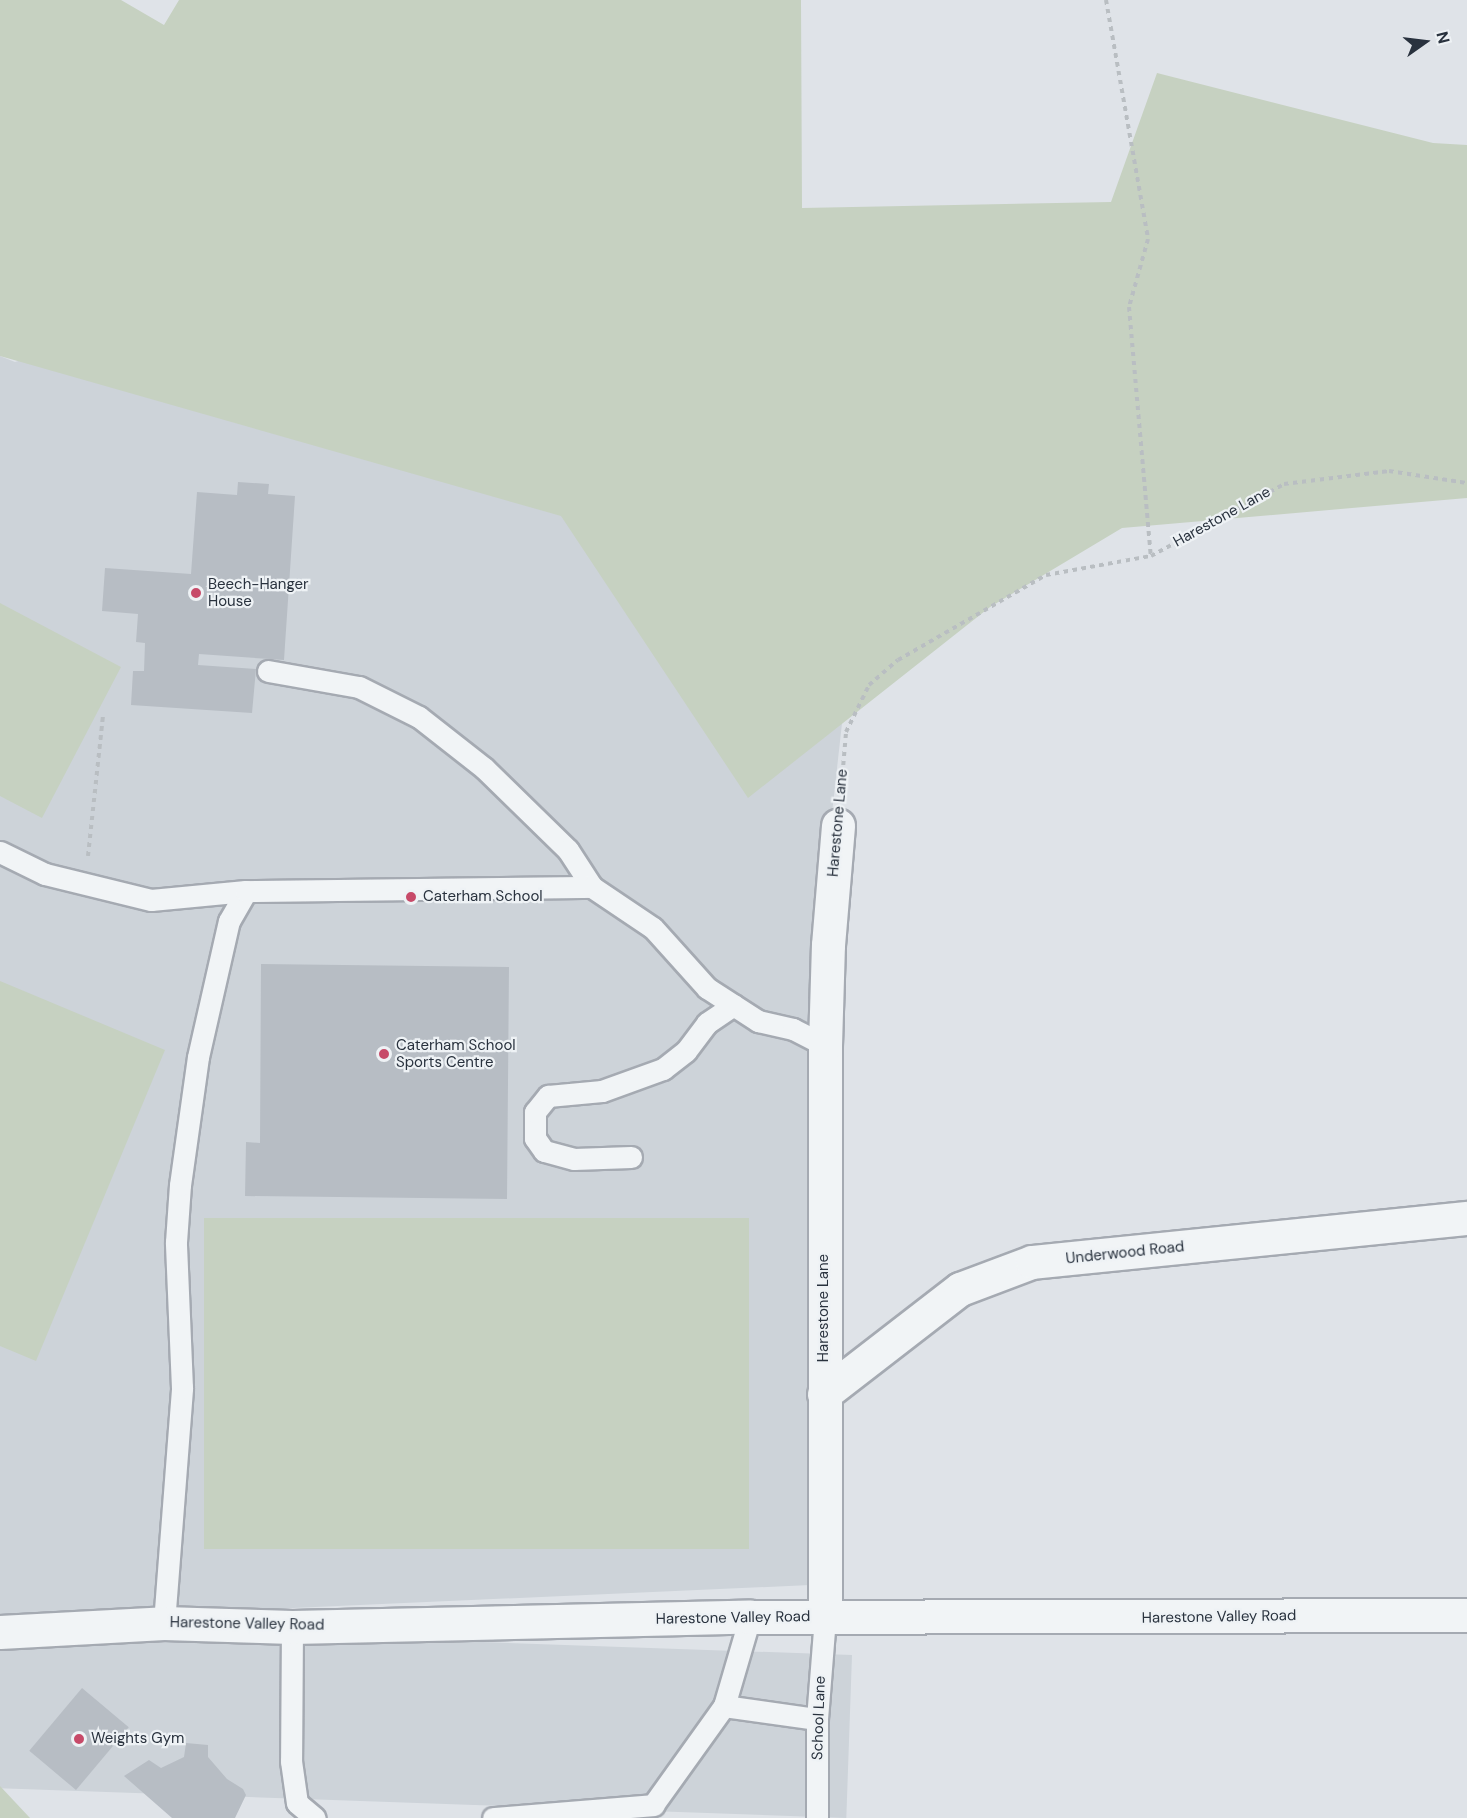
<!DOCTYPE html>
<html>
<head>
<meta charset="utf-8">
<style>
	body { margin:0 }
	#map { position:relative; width:1467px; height:1818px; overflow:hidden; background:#dfe3e8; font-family:"DM Sans",sans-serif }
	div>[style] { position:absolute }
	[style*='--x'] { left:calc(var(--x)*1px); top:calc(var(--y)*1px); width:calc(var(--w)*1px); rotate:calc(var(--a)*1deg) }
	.built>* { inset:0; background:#cdd3d9; transform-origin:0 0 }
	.green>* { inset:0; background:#c6d1c1; transform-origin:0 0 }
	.building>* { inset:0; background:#b7bdc4; transform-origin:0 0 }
	.path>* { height:4px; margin-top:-2px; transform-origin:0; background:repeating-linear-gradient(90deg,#b9bec2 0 4.5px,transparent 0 9px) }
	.roads { filter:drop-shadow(2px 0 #a5aab2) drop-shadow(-2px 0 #a5aab2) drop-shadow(0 2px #a5aab2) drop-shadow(0 -2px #a5aab2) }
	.service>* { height:21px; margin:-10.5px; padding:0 10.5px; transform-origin:10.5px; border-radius:10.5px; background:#f1f4f6 }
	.minor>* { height:33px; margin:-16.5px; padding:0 16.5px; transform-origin:16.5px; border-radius:16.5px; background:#f1f4f6 }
	.tertiary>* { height:33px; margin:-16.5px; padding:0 16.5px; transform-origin:16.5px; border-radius:16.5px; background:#f1f4f6 }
	.dots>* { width:16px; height:16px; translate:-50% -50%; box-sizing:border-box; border:3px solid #eef2f5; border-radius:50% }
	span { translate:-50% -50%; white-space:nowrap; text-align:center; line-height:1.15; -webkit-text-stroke:4.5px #eef2f5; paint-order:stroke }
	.street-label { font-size:15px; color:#29323e }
	.poi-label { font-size:15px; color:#29323e }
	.left { translate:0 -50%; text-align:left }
	.north { position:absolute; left:1395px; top:12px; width:60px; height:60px; -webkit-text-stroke:4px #eef2f5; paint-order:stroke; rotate:76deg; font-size:16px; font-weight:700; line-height:24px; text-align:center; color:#29323e }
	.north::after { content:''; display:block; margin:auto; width:21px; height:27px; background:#29323e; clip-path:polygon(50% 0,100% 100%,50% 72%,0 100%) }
</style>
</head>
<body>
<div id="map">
	<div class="built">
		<div style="clip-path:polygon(215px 298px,850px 652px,812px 992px,810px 1585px,0 1621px,0 356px,15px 362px)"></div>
		<div style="left:852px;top:1655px;width:163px;height:852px;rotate:92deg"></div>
	</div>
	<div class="green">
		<div style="clip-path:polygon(0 0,121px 0,164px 25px,179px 0,801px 0,802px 208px,1111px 202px,1157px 73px,1433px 143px,1467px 145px,1467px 498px,1122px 528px,990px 607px,748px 798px,561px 516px,0 356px)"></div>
		<div style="clip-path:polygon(0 603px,121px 667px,42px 818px,0 796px)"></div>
		<div style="clip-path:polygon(0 981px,165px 1050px,36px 1361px,0 1346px)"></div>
		<div style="left:749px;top:1218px;width:331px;height:545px;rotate:90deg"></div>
		<div style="clip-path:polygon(0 1786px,30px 1818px,0 1818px)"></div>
	</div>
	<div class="building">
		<div style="clip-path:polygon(238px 482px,269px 484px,268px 494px,295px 496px,284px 660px,199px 654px,198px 665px,256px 669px,252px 713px,131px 705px,133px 671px,144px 671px,145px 643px,136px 642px,138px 614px,102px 611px,105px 568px,191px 574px,197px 492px,237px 495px)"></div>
		<div style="clip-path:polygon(261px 964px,509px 967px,507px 1199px,245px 1196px,246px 1142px,260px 1143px)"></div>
		<div style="left:82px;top:1688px;width:61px;height:82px;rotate:40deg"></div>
		<div style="clip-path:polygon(186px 1743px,208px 1745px,208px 1757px,227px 1779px,243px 1789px,246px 1795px,235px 1818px,172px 1818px,124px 1776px,149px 1760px,161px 1768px,184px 1757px)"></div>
	</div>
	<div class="path">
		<div style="--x:1106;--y:0;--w:243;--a:80"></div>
		<div style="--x:1148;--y:239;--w:71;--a:105.6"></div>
		<div style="--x:1129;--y:307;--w:250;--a:85"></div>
		<div style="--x:841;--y:792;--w:60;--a:-85.2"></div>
		<div style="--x:846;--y:732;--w:52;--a:-63.9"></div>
		<div style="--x:869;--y:685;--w:38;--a:-41"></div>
		<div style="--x:898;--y:660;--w:171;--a:-29.9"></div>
		<div style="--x:1046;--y:575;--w:107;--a:-10.3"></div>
		<div style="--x:1151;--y:556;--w:151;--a:-28.4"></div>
		<div style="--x:1284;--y:484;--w:106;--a:-7.1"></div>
		<div style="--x:1389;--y:471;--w:79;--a:8.7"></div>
		<div style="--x:88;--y:856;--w:141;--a:-83.9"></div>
	</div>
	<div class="roads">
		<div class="service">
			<div style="--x:268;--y:671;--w:92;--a:10"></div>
			<div style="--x:359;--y:687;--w:67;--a:26.6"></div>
			<div style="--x:419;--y:717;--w:83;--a:38.1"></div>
			<div style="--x:484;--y:768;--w:117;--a:44.3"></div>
			<div style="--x:568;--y:850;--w:44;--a:57"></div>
			<div style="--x:0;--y:852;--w:50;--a:26.1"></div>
			<div style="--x:45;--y:874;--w:109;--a:13.8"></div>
			<div style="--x:151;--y:900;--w:95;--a:-5.4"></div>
			<div style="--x:631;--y:1157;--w:57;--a:178"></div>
			<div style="--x:574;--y:1159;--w:31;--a:-165"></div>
			<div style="--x:544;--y:1151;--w:16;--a:-125"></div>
			<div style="--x:535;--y:1138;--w:26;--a:-90"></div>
			<div style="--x:535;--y:1112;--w:21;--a:-51"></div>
			<div style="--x:548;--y:1096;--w:54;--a:-5.3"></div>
			<div style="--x:602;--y:1091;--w:65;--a:-19.8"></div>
			<div style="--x:663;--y:1069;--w:29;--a:-38"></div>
			<div style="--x:686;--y:1051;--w:35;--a:-53"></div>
			<div style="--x:707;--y:1023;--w:32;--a:-34"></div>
			<div style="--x:164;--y:1623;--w:236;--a:-85.6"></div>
			<div style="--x:182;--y:1388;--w:146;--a:-92.4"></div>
			<div style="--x:176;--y:1242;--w:57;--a:-86"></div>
			<div style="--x:180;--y:1185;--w:129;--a:-82"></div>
			<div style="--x:198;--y:1057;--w:139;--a:-77.2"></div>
			<div style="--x:229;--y:921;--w:34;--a:-60"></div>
			<div style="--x:246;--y:891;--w:346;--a:-0.7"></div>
			<div style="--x:592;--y:887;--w:73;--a:33.9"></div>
			<div style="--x:653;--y:928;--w:81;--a:48"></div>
			<div style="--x:707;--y:988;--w:61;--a:32.9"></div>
			<div style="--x:758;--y:1021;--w:36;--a:13"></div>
			<div style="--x:793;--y:1029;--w:36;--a:27"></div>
			<div style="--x:292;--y:1627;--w:134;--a:90.4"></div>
			<div style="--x:291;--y:1761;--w:42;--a:81.9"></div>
			<div style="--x:297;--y:1803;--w:23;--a:40"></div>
			<div style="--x:724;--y:1706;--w:94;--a:8"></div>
			<div style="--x:493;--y:1818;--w:161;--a:-4.6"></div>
			<div style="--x:653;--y:1805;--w:122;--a:-54.4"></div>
			<div style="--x:724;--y:1706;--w:93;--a:-73.7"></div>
			<div style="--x:817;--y:1818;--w:99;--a:-90"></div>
			<div style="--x:817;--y:1719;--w:102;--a:-85.5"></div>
		</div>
		<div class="minor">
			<div style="--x:824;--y:1394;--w:172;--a:-37.7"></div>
			<div style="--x:960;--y:1289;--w:77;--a:-20.6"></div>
			<div style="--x:1032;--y:1262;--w:437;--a:-5.8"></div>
			<div style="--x:825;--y:1617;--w:572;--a:-90"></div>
			<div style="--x:825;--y:1045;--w:100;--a:-88.3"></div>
			<div style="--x:828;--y:945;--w:120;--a:-85.2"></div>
		</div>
		<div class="tertiary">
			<div style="--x:0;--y:1632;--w:164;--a:-3.1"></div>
			<div style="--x:164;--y:1623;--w:128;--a:1.8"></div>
			<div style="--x:292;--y:1627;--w:458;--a:-1.3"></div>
			<div style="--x:750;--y:1617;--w:717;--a:-0.16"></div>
		</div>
	</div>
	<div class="dots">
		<div style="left:196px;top:593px;background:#c74a69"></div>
		<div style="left:411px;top:897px;background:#c74a69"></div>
		<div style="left:384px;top:1054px;background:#c74a69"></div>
		<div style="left:79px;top:1739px;background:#c74a69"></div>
	</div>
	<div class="street-label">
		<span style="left:1222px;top:517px;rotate:-29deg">Harestone Lane</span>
		<span style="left:838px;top:823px;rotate:-85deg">Harestone Lane</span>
		<span style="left:1125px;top:1253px;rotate:-6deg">Underwood Road</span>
		<span style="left:824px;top:1308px;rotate:-90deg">Harestone Lane</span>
		<span style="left:1219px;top:1617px;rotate:-1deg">Harestone Valley Road</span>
		<span style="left:733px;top:1618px;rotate:-1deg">Harestone Valley Road</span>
		<span style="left:247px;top:1624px;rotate:1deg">Harestone Valley Road</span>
		<span style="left:819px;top:1718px;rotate:-88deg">School Lane</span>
	</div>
	<div class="poi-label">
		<span class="left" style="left:208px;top:593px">Beech-Hanger<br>House</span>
		<span class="left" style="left:423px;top:897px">Caterham School</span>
		<span class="left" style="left:396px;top:1054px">Caterham School<br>Sports Centre</span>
		<span class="left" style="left:91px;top:1739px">Weights Gym</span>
	</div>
	<div class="north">N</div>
</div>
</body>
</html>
